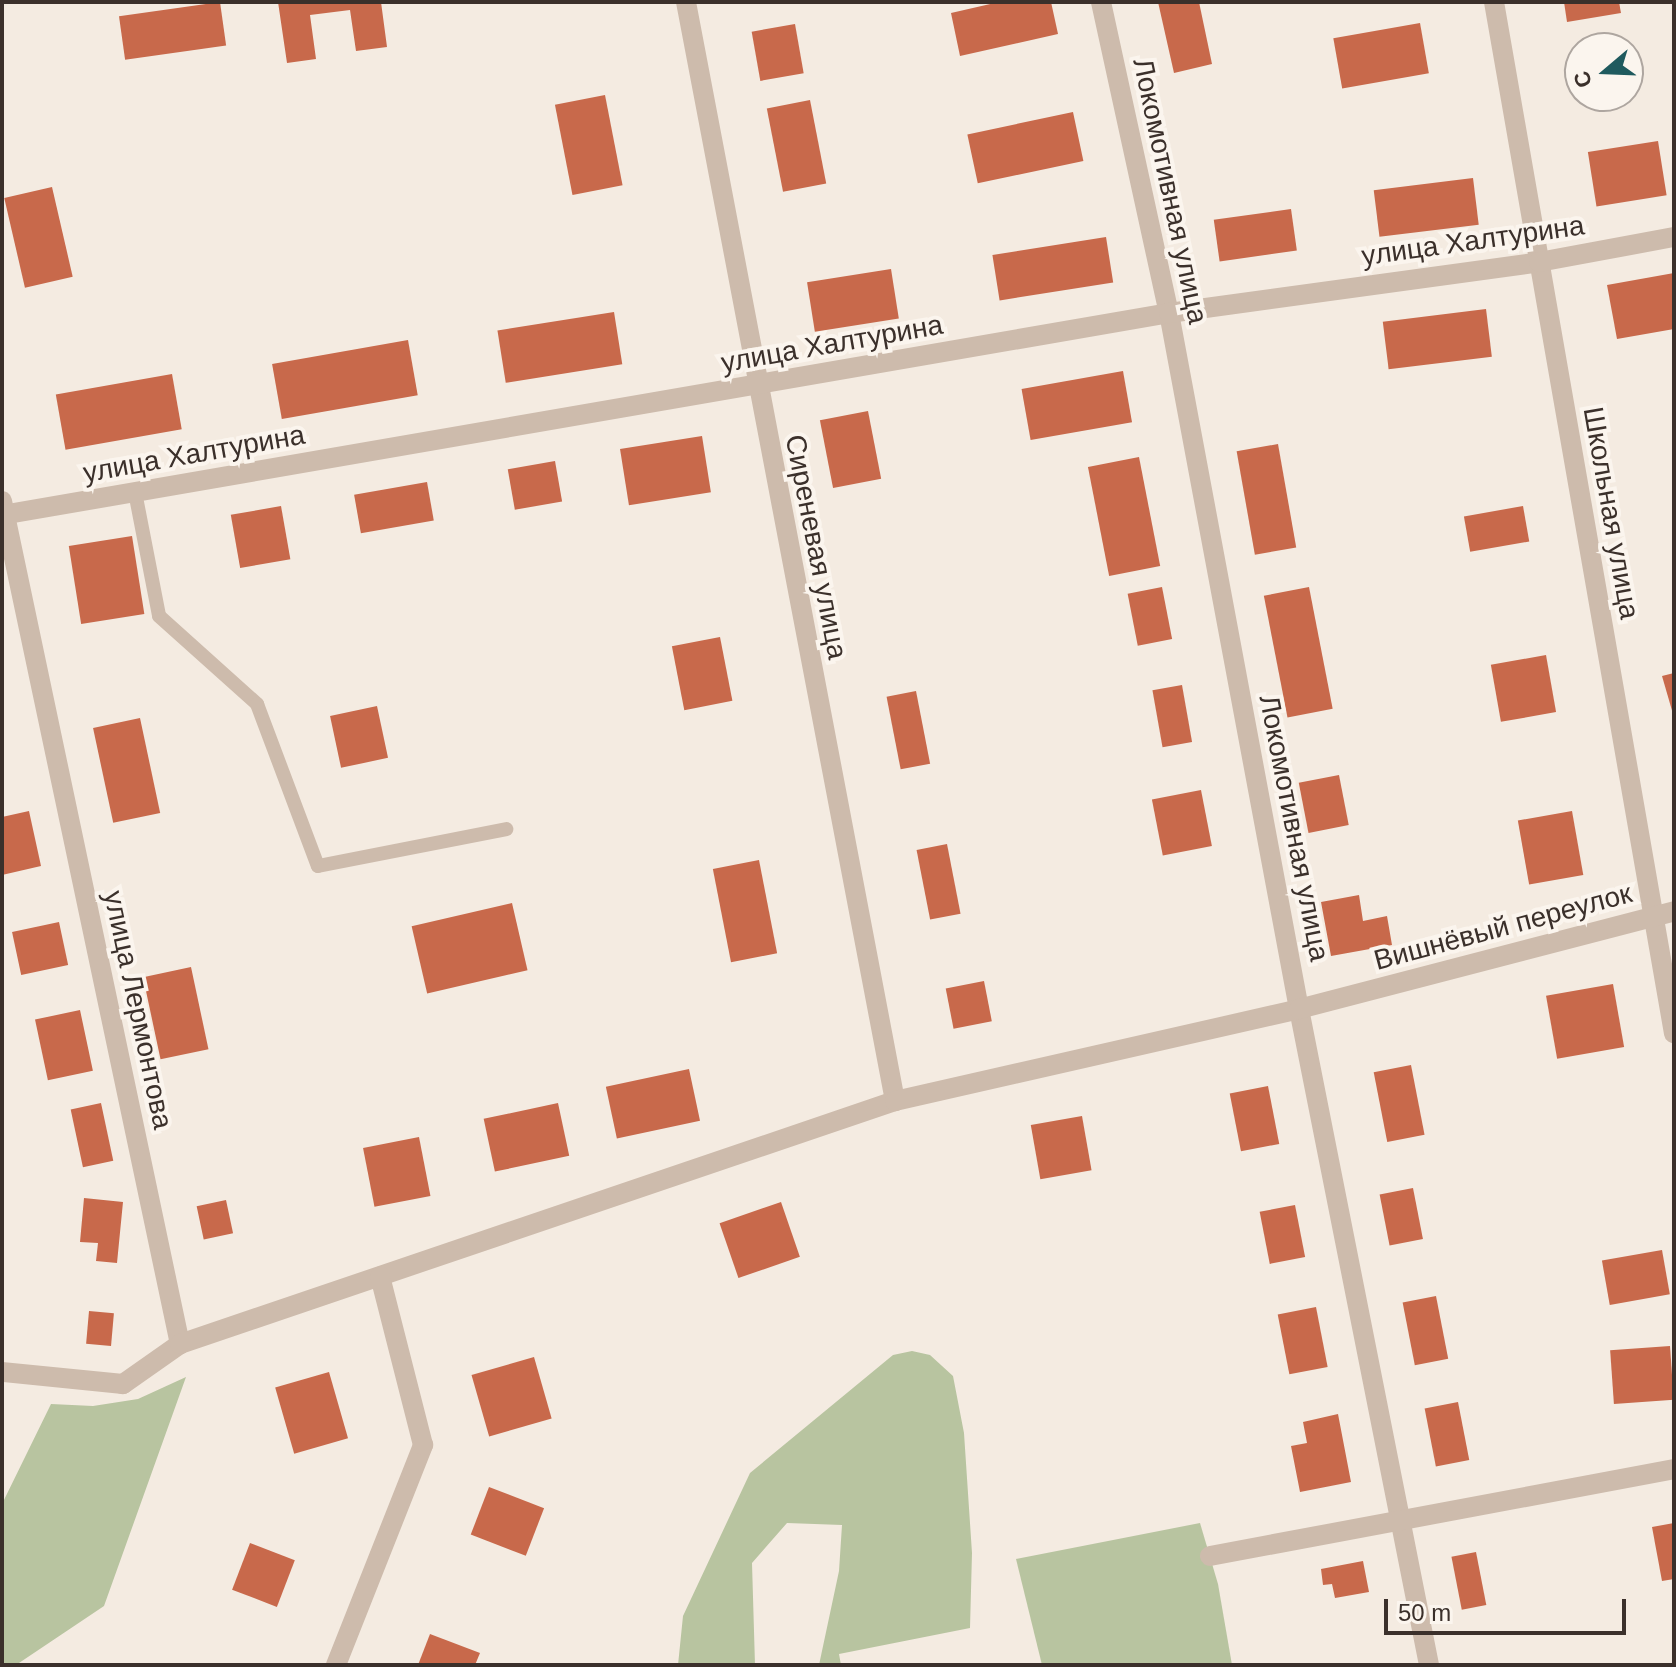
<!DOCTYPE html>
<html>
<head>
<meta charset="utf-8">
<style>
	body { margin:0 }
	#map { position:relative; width:1676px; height:1667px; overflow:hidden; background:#f4ebe1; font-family:Arial,sans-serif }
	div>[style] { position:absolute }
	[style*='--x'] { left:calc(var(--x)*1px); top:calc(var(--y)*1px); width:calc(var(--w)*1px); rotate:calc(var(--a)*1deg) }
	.green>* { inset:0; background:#b8c4a0 }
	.building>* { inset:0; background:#c8694b; transform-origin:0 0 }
	.service>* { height:14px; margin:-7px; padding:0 7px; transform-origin:7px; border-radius:7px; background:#cdbbac }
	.minor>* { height:20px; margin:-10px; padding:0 10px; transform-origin:10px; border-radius:10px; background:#cdbbac }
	span { translate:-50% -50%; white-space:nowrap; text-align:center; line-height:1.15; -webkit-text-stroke:8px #fbf5ee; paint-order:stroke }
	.street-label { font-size:28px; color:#3b302b }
	.frame { position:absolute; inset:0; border:4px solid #3b302b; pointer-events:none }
	.north { position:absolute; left:1564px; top:32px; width:80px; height:80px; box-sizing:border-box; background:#fbf5ee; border:2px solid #aea6a0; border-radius:50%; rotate:251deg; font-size:22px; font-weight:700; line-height:32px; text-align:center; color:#3b302b }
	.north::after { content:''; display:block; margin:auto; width:28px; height:36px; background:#1f5a5e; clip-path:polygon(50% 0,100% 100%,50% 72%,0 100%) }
	.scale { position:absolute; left:1384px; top:1599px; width:242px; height:36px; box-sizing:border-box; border:4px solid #3b302b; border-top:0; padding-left:10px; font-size:24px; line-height:28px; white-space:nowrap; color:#3b302b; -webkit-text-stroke:6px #fbf5ee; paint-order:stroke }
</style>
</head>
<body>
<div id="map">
	<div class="green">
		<div style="clip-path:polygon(912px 1351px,930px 1355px,953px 1376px,964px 1433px,972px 1553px,970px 1628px,839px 1654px,841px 1665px,819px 1665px,839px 1571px,842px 1525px,787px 1523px,752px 1563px,755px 1665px,678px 1665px,683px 1616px,750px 1473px,893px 1355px)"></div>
		<div style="clip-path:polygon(186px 1377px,104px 1606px,16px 1665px,2px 1665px,2px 1504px,51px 1404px,93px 1406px,138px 1399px)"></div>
		<div style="clip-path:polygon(1200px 1523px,1218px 1584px,1232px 1665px,1042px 1665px,1016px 1559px)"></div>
	</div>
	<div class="building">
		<div style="left:220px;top:2px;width:44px;height:102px;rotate:82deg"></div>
		<div style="clip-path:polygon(278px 2px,381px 2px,387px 47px,356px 51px,350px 10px,310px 15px,316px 59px,287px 63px)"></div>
		<div style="clip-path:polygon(999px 2px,1051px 2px,1058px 34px,960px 56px,951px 13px)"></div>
		<div style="clip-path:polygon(1158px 2px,1199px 2px,1212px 64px,1174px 73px)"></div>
		<div style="clip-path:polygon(1564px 2px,1619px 2px,1621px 13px,1567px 22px)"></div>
		<div style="left:1420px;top:23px;width:51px;height:88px;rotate:80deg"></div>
		<div style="left:795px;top:24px;width:50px;height:44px;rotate:80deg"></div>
		<div style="left:605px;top:95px;width:92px;height:51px;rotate:79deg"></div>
		<div style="left:810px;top:100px;width:85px;height:44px;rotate:79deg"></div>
		<div style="left:1073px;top:112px;width:50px;height:108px;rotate:78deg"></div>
		<div style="left:1658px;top:141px;width:55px;height:71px;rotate:81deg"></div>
		<div style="left:1473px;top:178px;width:47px;height:100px;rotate:83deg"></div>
		<div style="left:52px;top:187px;width:92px;height:49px;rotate:77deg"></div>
		<div style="left:1291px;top:209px;width:42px;height:78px;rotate:82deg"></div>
		<div style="left:1106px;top:237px;width:46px;height:115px;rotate:81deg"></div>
		<div style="left:891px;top:269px;width:50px;height:85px;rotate:81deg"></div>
		<div style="clip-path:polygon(1674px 273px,1674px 329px,1617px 339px,1607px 285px)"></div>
		<div style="left:1486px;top:309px;width:48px;height:104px;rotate:83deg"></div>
		<div style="left:614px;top:312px;width:53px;height:118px;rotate:81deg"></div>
		<div style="left:408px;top:340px;width:56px;height:138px;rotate:80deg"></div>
		<div style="left:1123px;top:371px;width:52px;height:103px;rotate:80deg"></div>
		<div style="left:172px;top:374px;width:56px;height:118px;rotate:80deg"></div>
		<div style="left:868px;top:411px;width:69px;height:49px;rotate:79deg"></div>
		<div style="left:702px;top:436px;width:57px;height:83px;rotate:81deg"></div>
		<div style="left:1278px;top:444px;width:105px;height:42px;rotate:80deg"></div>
		<div style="left:1139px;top:457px;width:111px;height:52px;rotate:79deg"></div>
		<div style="left:555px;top:461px;width:41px;height:48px;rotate:80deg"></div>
		<div style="left:427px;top:482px;width:39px;height:74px;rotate:80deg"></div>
		<div style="left:281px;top:506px;width:54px;height:51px;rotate:80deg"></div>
		<div style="left:1523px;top:506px;width:36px;height:60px;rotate:80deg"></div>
		<div style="left:132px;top:536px;width:79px;height:64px;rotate:81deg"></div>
		<div style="left:1162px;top:587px;width:53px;height:35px;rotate:79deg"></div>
		<div style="left:1309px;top:587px;width:124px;height:46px;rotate:79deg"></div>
		<div style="left:720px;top:637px;width:65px;height:49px;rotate:79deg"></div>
		<div style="left:1546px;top:655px;width:58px;height:56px;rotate:80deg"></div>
		<div style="clip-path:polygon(1674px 673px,1674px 714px,1673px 714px,1662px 676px)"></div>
		<div style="left:1182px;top:685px;width:58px;height:30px;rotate:80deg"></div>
		<div style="left:916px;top:691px;width:74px;height:30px;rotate:79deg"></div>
		<div style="left:377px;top:706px;width:53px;height:48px;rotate:78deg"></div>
		<div style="left:140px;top:718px;width:97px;height:48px;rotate:78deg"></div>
		<div style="left:1339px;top:775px;width:51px;height:41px;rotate:79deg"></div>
		<div style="left:1201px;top:790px;width:57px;height:50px;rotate:79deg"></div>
		<div style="clip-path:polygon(29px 811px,41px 866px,2px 875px,2px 817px)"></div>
		<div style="left:1572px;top:811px;width:65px;height:55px;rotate:80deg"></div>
		<div style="left:947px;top:844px;width:71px;height:31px;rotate:79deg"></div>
		<div style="left:759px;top:860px;width:95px;height:47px;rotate:79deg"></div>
		<div style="clip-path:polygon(1359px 895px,1363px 921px,1387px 916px,1392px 945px,1331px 956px,1321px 902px)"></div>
		<div style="left:512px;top:903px;width:69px;height:103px;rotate:77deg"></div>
		<div style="left:59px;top:922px;width:44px;height:48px;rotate:78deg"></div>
		<div style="left:191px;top:967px;width:84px;height:49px;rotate:78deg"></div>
		<div style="left:984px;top:981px;width:41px;height:39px;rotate:79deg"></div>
		<div style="left:1613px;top:984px;width:64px;height:68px;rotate:80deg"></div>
		<div style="left:80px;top:1010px;width:62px;height:46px;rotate:78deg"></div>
		<div style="left:1411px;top:1065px;width:71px;height:38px;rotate:79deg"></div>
		<div style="left:689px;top:1069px;width:53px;height:85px;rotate:78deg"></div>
		<div style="left:1268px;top:1086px;width:59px;height:39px;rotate:79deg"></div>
		<div style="left:101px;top:1103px;width:59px;height:31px;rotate:78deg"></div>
		<div style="left:558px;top:1103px;width:54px;height:76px;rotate:78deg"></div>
		<div style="left:1082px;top:1116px;width:55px;height:52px;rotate:80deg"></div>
		<div style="left:419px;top:1137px;width:60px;height:57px;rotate:79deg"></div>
		<div style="left:1413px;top:1188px;width:52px;height:34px;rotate:79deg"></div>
		<div style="clip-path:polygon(84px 1198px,123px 1202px,117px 1263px,96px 1261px,98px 1243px,80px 1242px)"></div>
		<div style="left:226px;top:1200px;width:34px;height:30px;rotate:78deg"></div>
		<div style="left:781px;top:1202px;width:58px;height:65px;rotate:71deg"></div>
		<div style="left:1295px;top:1205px;width:53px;height:36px;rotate:79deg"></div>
		<div style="left:1662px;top:1250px;width:45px;height:61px;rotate:80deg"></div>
		<div style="left:1436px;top:1296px;width:64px;height:34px;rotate:79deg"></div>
		<div style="left:1316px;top:1307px;width:61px;height:39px;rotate:79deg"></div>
		<div style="left:89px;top:1311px;width:25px;height:33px;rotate:5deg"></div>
		<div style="left:1670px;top:1346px;width:54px;height:60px;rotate:86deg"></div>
		<div style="left:534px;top:1357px;width:64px;height:65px;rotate:74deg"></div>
		<div style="left:329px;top:1372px;width:69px;height:56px;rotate:74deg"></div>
		<div style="left:1458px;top:1402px;width:59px;height:34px;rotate:79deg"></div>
		<div style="clip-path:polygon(1338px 1414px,1351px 1482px,1300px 1492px,1291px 1446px,1307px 1443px,1303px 1422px)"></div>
		<div style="left:489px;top:1487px;width:59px;height:51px;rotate:21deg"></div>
		<div style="clip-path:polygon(1674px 1523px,1674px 1579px,1662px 1581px,1652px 1527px)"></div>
		<div style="left:250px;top:1543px;width:48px;height:50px;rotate:21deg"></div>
		<div style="left:1476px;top:1552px;width:54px;height:25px;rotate:79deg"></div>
		<div style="clip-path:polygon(1363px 1561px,1369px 1592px,1335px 1598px,1332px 1584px,1323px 1585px,1321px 1569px)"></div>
		<div style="clip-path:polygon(430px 1634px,480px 1653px,475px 1665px,418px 1665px)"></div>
	</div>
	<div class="service">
		<div style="--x:135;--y:492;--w:126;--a:79"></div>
		<div style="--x:159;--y:616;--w:132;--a:41.9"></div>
		<div style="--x:257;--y:704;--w:173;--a:69.4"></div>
		<div style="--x:318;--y:866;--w:192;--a:-11.1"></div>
	</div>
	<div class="minor">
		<div style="--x:686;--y:2;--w:1119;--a:79.23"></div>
		<div style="--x:1101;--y:2;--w:318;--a:77.7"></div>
		<div style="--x:1169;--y:313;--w:708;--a:79.42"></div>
		<div style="--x:1299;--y:1009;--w:669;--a:78.79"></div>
		<div style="--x:1494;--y:2;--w:1047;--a:80.1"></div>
		<div style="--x:2;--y:501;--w:862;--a:78.08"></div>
		<div style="--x:180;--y:1344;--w:70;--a:144.9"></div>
		<div style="--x:123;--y:1384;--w:122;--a:-174.3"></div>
		<div style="--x:2;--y:515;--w:1184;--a:-9.82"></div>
		<div style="--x:1169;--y:313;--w:373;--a:-7.8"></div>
		<div style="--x:1539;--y:262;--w:137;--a:-10.5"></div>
		<div style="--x:180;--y:1344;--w:755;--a:-18.77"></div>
		<div style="--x:895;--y:1101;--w:414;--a:-12.8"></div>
		<div style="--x:1299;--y:1009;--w:388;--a:-14.6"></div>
		<div style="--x:1210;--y:1556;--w:472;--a:-10.6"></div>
		<div style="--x:336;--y:1665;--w:237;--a:-68.4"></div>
		<div style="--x:423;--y:1445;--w:174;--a:-104.3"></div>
	</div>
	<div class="street-label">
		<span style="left:1170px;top:191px;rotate:78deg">Локомотивная улица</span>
		<span style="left:1473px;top:241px;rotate:-8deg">улица Халтурина</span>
		<span style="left:832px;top:344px;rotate:-10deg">улица Халтурина</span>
		<span style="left:194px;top:454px;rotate:-10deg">улица Халтурина</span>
		<span style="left:1611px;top:513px;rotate:80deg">Школьная улица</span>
		<span style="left:816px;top:547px;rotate:79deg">Сиреневая улица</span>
		<span style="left:1294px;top:828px;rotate:79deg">Локомотивная улица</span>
		<span style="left:1503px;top:927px;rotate:-15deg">Вишнёвый переулок</span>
		<span style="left:138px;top:1010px;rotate:78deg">улица Лермонтова</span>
	</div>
	<div class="frame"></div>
	<div class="north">С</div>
	<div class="scale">50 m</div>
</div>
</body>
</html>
